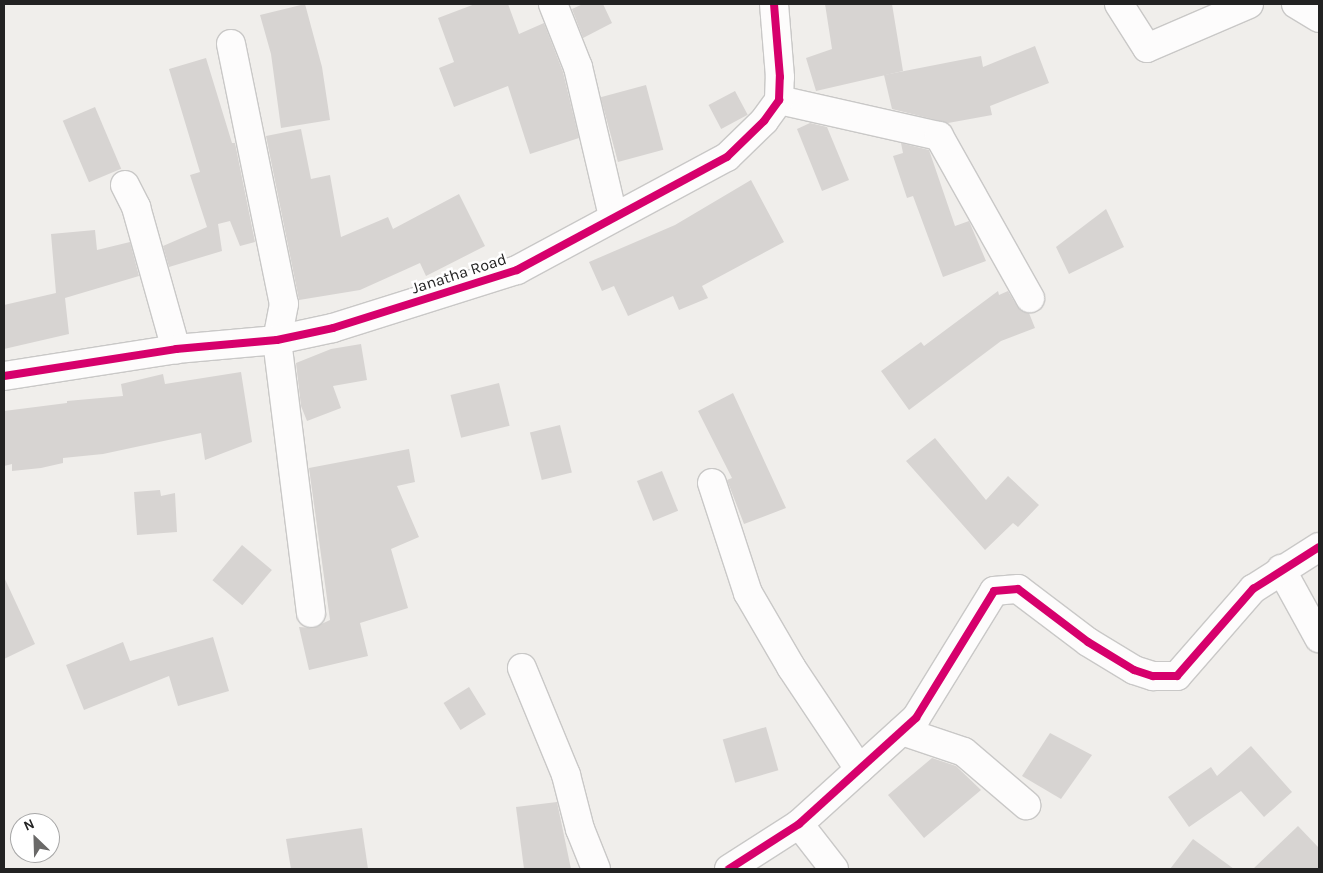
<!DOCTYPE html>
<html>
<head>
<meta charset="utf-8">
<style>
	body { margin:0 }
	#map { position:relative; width:1323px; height:873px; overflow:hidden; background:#f0eeeb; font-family:Karla,sans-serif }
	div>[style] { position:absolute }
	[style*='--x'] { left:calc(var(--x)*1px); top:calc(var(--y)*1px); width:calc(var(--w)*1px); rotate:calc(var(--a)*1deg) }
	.building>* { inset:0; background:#d7d4d2; transform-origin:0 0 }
	.roads { filter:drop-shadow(1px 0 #c9c8c7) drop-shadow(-1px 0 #c9c8c7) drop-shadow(0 1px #c9c8c7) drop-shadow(0 -1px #c9c8c7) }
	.minor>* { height:28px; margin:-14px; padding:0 14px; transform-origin:14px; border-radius:14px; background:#fdfcfc }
	.tertiary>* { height:28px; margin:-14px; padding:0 14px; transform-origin:14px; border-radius:14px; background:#fdfcfc }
	.cycleway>* { height:8px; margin:-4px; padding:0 4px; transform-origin:4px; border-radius:4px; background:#d6006c }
	span { translate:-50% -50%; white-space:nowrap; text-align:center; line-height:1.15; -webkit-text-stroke:5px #fff; paint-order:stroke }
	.street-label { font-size:16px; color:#222 }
	.frame { position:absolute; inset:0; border:5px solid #222; pointer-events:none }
	.north { position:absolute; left:10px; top:813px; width:50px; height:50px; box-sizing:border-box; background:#fff; border:1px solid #a7a7a7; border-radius:50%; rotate:336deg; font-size:14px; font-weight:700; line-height:20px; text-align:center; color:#222 }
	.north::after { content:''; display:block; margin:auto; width:18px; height:22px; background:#6a6968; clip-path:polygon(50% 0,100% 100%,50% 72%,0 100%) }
</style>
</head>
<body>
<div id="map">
	<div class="building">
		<div style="clip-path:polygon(305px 4px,322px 67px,330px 120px,281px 128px,271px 54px,260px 15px)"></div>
		<div style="clip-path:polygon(475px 4px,508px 4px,519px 34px,544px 23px,563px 72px,579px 138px,530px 154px,508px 86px,454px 107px,439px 68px,454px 62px,438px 18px)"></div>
		<div style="clip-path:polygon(583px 4px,603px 4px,612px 23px,583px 38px,572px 9px)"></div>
		<div style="clip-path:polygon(825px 4px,892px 4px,903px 71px,816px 91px,806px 58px,832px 49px)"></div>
		<div style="clip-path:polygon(1035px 46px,1049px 83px,990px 106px,992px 115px,948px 123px,892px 109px,884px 75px,981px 56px,983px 67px)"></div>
		<div style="clip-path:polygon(206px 58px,232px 143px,235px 143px,255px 242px,240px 246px,230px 221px,218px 224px,222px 251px,169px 267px,163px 246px,207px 227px,190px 175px,200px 172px,169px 69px)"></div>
		<div style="left:646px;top:85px;width:67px;height:47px;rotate:75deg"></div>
		<div style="left:735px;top:91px;width:27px;height:30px;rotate:62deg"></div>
		<div style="left:95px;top:107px;width:67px;height:35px;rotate:67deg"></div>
		<div style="clip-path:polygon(810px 123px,827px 127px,849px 180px,822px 191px,797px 129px)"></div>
		<div style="clip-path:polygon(301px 129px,311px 179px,330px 175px,341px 237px,388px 217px,393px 229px,459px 194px,485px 246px,426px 276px,420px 263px,360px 290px,299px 300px,266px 136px)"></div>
		<div style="clip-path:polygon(901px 143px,929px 150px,955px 226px,969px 221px,986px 261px,943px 277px,913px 196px,907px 198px,893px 156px,903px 153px)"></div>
		<div style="clip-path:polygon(751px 180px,784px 242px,702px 286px,708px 298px,679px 310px,673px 296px,628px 316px,614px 286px,602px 291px,589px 262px,675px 225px)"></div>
		<div style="clip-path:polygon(1106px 209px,1124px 247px,1069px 274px,1056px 247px)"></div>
		<div style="clip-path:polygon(95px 230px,97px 250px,130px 242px,139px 276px,65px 298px,69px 334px,4px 349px,4px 305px,56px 293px,51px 234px)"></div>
		<div style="clip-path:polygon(998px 291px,999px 295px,1008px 291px,1017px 306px,1029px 313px,1035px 328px,1001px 341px,909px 410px,881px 371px,921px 342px,924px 346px)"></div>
		<div style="clip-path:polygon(361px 344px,367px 380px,333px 386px,341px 408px,307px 421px,301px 406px,296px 363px,331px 349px)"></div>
		<div style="clip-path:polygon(241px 372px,252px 442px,205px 460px,201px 433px,103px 454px,63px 458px,63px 463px,41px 468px,12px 471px,12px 464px,4px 466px,4px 411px,67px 403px,67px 401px,123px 396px,121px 384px,163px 374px,165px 384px)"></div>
		<div style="left:499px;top:383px;width:44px;height:50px;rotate:76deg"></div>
		<div style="clip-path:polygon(733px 393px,786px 508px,744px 524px,727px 480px,732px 478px,698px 411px)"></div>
		<div style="left:560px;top:425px;width:49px;height:31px;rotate:76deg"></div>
		<div style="clip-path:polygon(935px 438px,986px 500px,1008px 476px,1039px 505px,1018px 527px,1013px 523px,985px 550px,906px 461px)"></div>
		<div style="clip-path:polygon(409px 449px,415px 482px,397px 486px,419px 537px,391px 549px,408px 608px,360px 623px,368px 656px,309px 670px,299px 627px,313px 628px,330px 620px,309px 468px)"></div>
		<div style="left:662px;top:471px;width:43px;height:27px;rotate:68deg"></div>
		<div style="clip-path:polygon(160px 490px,161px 496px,175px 493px,177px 532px,137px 535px,134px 492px)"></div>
		<div style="left:242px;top:545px;width:39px;height:46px;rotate:40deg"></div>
		<div style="clip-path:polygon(4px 577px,35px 644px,4px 659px)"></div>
		<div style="clip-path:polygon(213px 637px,229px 691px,178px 706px,169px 676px,84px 710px,66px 665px,123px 642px,130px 661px)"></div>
		<div style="left:469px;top:687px;width:32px;height:30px;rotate:58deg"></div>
		<div style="left:766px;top:727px;width:45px;height:45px;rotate:74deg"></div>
		<div style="clip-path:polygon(1050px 733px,1092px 755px,1061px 799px,1022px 776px)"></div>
		<div style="clip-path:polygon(1251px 746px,1292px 792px,1264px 817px,1241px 791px,1189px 827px,1168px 797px,1211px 767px,1217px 776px)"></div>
		<div style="clip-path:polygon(932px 758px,956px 766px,981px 790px,924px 838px,888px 795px)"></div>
		<div style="clip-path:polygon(557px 802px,571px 869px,524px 869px,516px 807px)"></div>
		<div style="clip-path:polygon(1298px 826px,1319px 848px,1319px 869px,1253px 869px)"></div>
		<div style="clip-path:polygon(362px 828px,368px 869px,291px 869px,286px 839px)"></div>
		<div style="clip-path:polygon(1193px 839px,1234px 869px,1170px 869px)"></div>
	</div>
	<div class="roads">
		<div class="minor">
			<div style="--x:553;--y:4;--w:68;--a:68.4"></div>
			<div style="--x:578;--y:67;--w:153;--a:76.8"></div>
			<div style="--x:1119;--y:4;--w:52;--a:57.5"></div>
			<div style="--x:1147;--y:48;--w:111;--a:-23.3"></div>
			<div style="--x:1296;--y:4;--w:27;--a:31"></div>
			<div style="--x:231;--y:44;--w:265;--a:78.5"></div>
			<div style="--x:284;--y:304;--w:37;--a:101"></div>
			<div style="--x:277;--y:340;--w:275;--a:82.9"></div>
			<div style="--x:779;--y:100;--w:164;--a:12.7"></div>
			<div style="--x:939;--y:136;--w:186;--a:60.7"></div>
			<div style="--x:125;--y:185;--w:25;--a:63"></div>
			<div style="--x:136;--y:207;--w:148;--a:74.3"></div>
			<div style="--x:712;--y:483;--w:116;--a:71.9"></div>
			<div style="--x:748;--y:593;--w:86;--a:59.8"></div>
			<div style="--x:791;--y:667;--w:123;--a:56.3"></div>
			<div style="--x:1281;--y:569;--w:79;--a:61.2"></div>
			<div style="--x:522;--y:668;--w:116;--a:67.6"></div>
			<div style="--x:566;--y:775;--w:56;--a:75.5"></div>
			<div style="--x:580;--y:829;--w:43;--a:68.2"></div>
			<div style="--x:902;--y:731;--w:65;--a:18.7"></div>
			<div style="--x:964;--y:752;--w:82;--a:40.5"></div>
			<div style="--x:799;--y:824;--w:57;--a:52.1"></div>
			<div style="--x:729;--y:869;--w:83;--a:-32.7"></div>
			<div style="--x:799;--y:824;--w:158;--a:-42.2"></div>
			<div style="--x:916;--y:718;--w:149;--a:-58.4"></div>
			<div style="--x:994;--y:591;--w:24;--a:-5"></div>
			<div style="--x:1018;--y:589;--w:88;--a:37.1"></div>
			<div style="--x:1088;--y:642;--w:54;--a:31.3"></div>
			<div style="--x:1134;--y:670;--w:20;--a:18"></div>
			<div style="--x:1153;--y:676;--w:24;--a:0"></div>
			<div style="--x:1177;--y:676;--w:116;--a:-48.9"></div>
			<div style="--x:1253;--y:589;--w:78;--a:-32.5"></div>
		</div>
		<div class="tertiary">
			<div style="--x:4;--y:376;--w:174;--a:-8.9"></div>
			<div style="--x:176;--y:349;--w:101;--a:-5.1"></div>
			<div style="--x:277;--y:340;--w:57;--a:-12.1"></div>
			<div style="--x:333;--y:328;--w:193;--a:-17.5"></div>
			<div style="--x:517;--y:270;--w:238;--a:-28.3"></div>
			<div style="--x:727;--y:157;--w:52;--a:-44.2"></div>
			<div style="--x:764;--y:121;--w:26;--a:-54"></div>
			<div style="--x:779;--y:100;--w:23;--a:-88"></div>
			<div style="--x:780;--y:77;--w:73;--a:-94.7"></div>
		</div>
	</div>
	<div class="cycleway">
		<div style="--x:4;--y:376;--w:174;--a:-8.9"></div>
		<div style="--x:176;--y:349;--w:101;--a:-5.1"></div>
		<div style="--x:277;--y:340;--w:57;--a:-12.1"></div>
		<div style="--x:333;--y:328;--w:193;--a:-17.5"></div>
		<div style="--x:517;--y:270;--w:238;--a:-28.3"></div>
		<div style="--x:727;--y:157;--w:52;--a:-44.2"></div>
		<div style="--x:764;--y:121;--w:26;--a:-54"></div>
		<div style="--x:779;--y:100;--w:23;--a:-88"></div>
		<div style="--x:780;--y:77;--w:73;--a:-94.7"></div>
		<div style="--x:729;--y:869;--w:83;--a:-32.7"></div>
		<div style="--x:799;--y:824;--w:158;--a:-42.2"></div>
		<div style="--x:916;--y:718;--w:149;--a:-58.4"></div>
		<div style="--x:994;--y:591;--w:24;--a:-5"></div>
		<div style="--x:1018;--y:589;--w:88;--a:37.1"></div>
		<div style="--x:1088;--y:642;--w:54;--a:31.3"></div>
		<div style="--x:1134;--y:670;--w:20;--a:18"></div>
		<div style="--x:1153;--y:676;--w:24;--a:0"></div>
		<div style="--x:1177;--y:676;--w:116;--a:-48.9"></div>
		<div style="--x:1253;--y:589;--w:78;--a:-32.5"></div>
	</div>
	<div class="street-label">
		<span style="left:459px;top:274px;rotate:-18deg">Janatha Road</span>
	</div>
	<div class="frame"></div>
	<div class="north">N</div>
</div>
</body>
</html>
